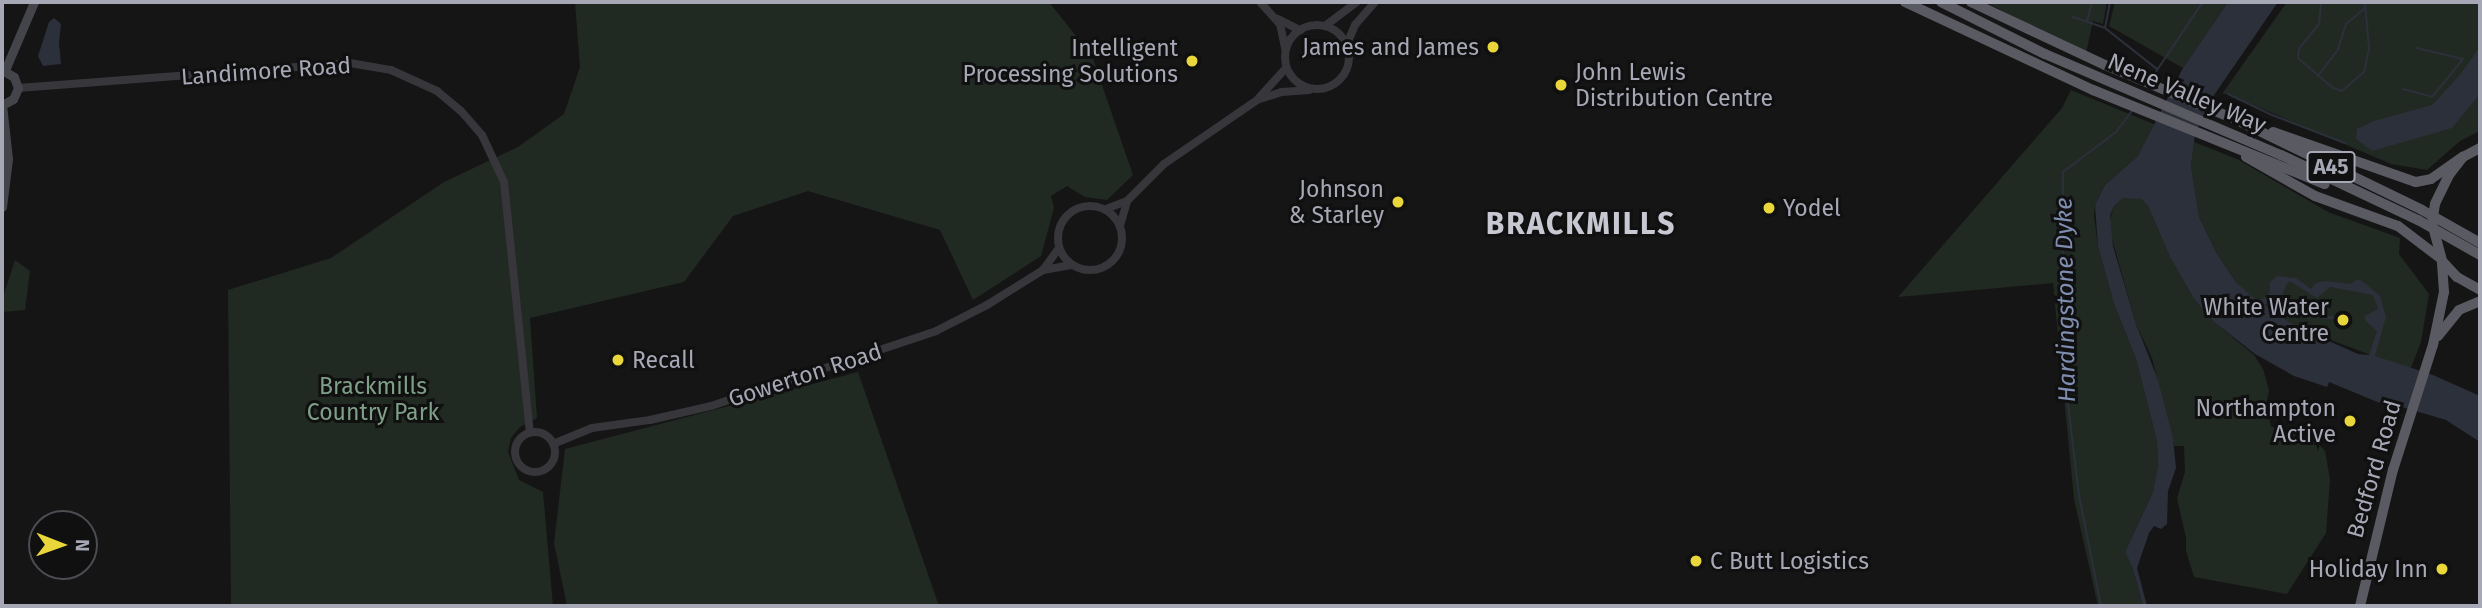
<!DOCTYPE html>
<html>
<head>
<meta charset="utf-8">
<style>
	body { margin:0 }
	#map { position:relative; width:2482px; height:608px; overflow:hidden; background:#151516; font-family:"Fira Sans",sans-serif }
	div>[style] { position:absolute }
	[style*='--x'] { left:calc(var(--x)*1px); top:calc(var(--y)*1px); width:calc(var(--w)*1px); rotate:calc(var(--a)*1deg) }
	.green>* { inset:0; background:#212923 }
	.water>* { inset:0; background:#2b303a }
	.stream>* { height:2px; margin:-1px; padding:0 1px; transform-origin:1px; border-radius:1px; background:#2b303a }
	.tertiary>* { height:8px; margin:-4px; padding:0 4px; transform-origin:4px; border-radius:4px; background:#36363b }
	.tertiary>.ring { margin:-4px; padding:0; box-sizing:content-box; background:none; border:8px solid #36363b; border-radius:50% }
	.secondary>* { height:9px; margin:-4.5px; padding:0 4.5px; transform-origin:4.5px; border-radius:4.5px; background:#44444b }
	.trunk>* { height:10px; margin:-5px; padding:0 5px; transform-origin:5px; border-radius:5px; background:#5a5a63 }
	.trunk-bridge>* { height:10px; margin:-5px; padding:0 5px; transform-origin:5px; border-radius:5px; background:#5a5a63 }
	.dots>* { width:19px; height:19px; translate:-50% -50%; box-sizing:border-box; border:4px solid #101011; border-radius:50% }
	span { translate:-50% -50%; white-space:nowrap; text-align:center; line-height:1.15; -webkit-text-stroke:6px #101011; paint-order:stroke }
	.shield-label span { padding:2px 5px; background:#101011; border:2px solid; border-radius:5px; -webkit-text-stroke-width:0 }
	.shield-label { font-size:21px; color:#a7a8b6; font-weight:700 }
	.poi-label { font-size:23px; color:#a7a8b6 }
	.right { translate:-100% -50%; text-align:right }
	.left { translate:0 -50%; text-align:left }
	.street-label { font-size:23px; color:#a7a8b6 }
	.park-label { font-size:23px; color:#7fa088 }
	.water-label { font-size:24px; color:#7f8eb0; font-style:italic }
	.district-label { font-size:30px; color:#c8c8d2; font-weight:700; letter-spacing:2px }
	.frame { position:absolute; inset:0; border:4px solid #a7a8b6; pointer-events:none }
	.north { position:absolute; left:28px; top:510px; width:70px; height:70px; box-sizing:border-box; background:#101011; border:2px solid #4c4d53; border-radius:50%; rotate:91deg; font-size:19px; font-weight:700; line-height:28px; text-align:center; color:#a7a8b6 }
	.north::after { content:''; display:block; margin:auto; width:24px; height:32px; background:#e9d63a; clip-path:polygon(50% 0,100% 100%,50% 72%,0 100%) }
</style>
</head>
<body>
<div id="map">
	<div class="green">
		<div style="clip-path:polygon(575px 2px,1049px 2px,1092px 56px,1133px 175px,1107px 200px,1085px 197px,1067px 186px,1051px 196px,1054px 208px,1041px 256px,973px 300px,940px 230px,808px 191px,733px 216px,684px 282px,530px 318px,537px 418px,520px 427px,511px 438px,508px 452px,519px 480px,543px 492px,553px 606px,231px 606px,228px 290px,331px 258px,444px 182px,518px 147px,564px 114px,580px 67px)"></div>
		<div style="clip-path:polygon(1985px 2px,2107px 2px,2103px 24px,2093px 21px,2086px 53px)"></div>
		<div style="clip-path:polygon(2115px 2px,2228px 2px,2183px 68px,2109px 26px)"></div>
		<div style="clip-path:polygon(2287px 2px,2480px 2px,2480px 131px,2460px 141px,2427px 170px,2391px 164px,2228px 94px,2222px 94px)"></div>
		<div style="clip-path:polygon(2071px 90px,2156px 125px,2138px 156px,2105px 185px,2095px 205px,2094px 216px,2098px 246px,2114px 304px,2136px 359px,2157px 441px,2158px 465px,2153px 492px,2125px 552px,2133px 569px,2143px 606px,2098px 606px,2074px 499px,2053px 283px,1898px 297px,2062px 108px)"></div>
		<div style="clip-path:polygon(2194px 142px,2237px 159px,2328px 212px,2400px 238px,2399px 254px,2429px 294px,2421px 342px,2410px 370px,2294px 326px,2255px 300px,2236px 282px,2217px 254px,2199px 217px,2191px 166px)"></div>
		<div style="clip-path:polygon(2132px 197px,2141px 199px,2148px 206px,2170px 257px,2194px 299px,2214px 322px,2254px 355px,2263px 369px,2269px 390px,2266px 406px,2271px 426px,2284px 434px,2309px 434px,2325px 451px,2330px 479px,2326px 533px,2287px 594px,2194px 577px,2186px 551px,2186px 538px,2177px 498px,2185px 472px,2184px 446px,2174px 446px,2152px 358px,2136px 324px,2111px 235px,2109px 223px,2114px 206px,2123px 198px)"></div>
		<div style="clip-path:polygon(15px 260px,30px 271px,25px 310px,2px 312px,2px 300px)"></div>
		<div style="clip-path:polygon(858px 372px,939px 606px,567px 606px,554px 543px,565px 449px)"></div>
	</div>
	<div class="water">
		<div style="clip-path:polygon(evenodd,2228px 2px,2278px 2px,2210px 101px,2195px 134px,2191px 166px,2199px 217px,2217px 254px,2236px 282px,2256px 300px,2266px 298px,2270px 291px,2270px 282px,2277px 276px,2296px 278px,2311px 289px,2316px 283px,2325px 281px,2351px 284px,2358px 279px,2366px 284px,2380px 296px,2386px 317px,2375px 356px,2433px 375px,2480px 396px,2480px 442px,2446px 420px,2399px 406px,2387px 406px,2329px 382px,2327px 387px,2294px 376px,2255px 354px,2214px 322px,2194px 299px,2170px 257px,2148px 206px,2141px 199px,2123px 198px,2114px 206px,2110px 216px,2113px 246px,2136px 324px,2158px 380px,2173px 438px,2176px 468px,2168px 491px,2167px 524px,2161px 529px,2154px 526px,2149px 533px,2137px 568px,2147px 606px,2143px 606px,2133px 569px,2125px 552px,2153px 492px,2158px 465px,2157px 441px,2136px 359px,2114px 304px,2098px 246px,2095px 205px,2105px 185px,2138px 156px,2183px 68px,2228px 2px,2291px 282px,2317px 298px,2330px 287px,2373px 295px,2378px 309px,2365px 316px,2365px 320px,2377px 331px,2369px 355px,2358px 354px,2295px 326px,2264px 305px,2279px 297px,2294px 312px,2305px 317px,2337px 320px,2342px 323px,2349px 320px,2350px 315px,2344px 310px,2336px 316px,2325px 316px,2297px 308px,2282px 295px,2287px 283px,2291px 282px)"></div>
		<div style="clip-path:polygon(54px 18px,61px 24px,59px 43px,61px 64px,43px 66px,38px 56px,49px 22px)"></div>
		<div style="clip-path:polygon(2480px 47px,2480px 94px,2452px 128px,2372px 151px,2356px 139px,2357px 129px,2374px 121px,2432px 105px,2459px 76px)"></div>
	</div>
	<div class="stream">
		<div style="--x:2321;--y:2;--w:22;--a:95"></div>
		<div style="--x:2319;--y:24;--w:32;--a:129"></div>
		<div style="--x:2299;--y:49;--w:9;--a:96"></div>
		<div style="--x:2298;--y:58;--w:46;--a:40.6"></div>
		<div style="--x:2333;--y:88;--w:9;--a:18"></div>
		<div style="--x:2342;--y:91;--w:29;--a:-41"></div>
		<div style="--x:2364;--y:72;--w:25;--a:-78"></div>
		<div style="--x:2369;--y:48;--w:46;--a:-95"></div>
		<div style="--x:2073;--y:17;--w:34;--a:19"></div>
		<div style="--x:2105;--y:28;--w:66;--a:38.3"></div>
		<div style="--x:2087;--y:21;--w:20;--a:-75"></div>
		<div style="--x:2105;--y:28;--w:26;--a:-79"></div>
		<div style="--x:2318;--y:76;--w:34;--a:-53"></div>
		<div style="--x:2338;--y:49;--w:26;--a:-72"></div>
		<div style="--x:2346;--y:24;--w:25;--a:-40"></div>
		<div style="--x:2151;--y:79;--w:93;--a:-56"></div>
		<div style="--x:2403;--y:89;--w:30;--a:15"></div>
		<div style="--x:2432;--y:97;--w:49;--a:-50.8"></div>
		<div style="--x:2463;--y:59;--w:48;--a:-166.8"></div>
		<div style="--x:2228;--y:94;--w:49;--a:25.5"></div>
		<div style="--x:2272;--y:115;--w:78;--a:21"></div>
		<div style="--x:2101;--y:606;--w:113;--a:-101.2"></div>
		<div style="--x:2079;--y:495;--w:125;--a:-96.9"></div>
		<div style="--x:2064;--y:371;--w:199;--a:-90.3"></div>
		<div style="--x:2063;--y:172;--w:66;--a:-37"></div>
		<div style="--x:2116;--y:132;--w:26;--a:-53"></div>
	</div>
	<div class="tertiary">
		<div style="--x:1260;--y:2;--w:30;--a:48"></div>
		<div style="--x:1280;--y:24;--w:25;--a:78"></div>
		<div style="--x:1278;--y:19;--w:25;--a:27"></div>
		<div class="ring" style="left:1285px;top:25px;width:56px;height:56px"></div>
		<div style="--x:1325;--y:26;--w:40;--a:-37"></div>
		<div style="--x:1347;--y:44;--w:21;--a:-67"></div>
		<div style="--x:1355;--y:25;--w:30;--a:-49"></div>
		<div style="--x:18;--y:88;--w:333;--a:-4.3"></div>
		<div style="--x:350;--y:63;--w:42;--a:9.7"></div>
		<div style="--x:391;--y:70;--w:51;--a:24.5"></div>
		<div style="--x:437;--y:91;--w:31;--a:40"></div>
		<div style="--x:461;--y:111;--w:32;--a:49"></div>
		<div style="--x:482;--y:135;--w:52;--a:64.9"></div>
		<div style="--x:504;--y:182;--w:252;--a:84.1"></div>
		<div style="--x:1260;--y:99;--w:23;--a:-18"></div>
		<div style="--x:1282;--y:92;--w:27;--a:-4"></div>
		<div class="ring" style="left:1058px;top:206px;width:56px;height:56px"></div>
		<div style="--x:1106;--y:209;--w:22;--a:-21"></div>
		<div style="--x:1127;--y:201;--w:52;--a:-45"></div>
		<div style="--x:1164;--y:164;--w:113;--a:-34.5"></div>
		<div style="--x:1257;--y:100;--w:43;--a:-47.8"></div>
		<div style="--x:1120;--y:226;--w:26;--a:-74"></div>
		<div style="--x:1043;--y:270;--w:27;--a:-54"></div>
		<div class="ring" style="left:515px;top:432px;width:32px;height:32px"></div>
		<div style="--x:553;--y:444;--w:42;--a:-22.3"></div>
		<div style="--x:592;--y:428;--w:59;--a:-7.9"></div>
		<div style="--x:650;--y:420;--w:63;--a:-12.9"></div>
		<div style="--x:711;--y:406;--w:237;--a:-18.4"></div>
		<div style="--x:936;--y:331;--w:57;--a:-27"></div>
		<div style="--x:987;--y:305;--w:66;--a:-32"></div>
		<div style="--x:1043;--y:270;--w:29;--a:-10"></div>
	</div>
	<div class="secondary">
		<div style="--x:2;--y:70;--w:14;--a:30"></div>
		<div style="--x:14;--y:77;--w:12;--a:70"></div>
		<div style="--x:18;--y:88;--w:12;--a:114"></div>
		<div style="--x:13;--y:99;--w:13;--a:151"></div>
		<div style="--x:5;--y:70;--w:74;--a:-66.9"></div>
		<div style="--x:2;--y:207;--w:48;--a:-82.9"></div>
		<div style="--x:8;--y:159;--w:54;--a:-96.3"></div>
	</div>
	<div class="trunk">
		<div style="--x:1905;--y:2;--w:208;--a:25.1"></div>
		<div style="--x:2093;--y:90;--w:250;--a:22.1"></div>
		<div style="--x:1941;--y:2;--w:116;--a:26.6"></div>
		<div style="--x:2045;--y:54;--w:257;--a:23.2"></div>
		<div style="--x:2281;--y:155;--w:152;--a:25.4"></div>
		<div style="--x:1971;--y:2;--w:148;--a:25.2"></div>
		<div style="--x:2105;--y:65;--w:147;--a:22.7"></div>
		<div style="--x:2241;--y:122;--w:201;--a:25.9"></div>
		<div style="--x:2273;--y:132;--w:151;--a:19.3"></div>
		<div style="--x:2416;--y:182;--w:15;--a:-11"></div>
		<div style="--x:2431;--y:179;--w:39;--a:-35"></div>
		<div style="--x:2480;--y:148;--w:19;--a:152"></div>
		<div style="--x:2463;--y:157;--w:23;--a:128"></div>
		<div style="--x:2449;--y:175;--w:32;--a:116"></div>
		<div style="--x:2435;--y:204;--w:19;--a:99"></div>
		<div style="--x:2432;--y:223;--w:39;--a:75"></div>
		<div style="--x:2442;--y:261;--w:22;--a:47"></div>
		<div style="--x:2457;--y:277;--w:26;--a:29"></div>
		<div style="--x:2246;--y:157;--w:79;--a:29.5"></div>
		<div style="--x:2315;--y:196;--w:88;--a:19.9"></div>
		<div style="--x:2398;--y:226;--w:53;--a:37.3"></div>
		<div style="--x:2438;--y:336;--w:33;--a:-51"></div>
		<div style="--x:2459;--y:310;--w:23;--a:-23"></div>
		<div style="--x:2360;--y:606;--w:140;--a:-76.4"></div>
		<div style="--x:2393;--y:470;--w:131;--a:-72.3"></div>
		<div style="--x:2433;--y:345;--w:54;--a:-78.3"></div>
		<div style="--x:2444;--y:292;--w:31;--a:-94"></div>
	</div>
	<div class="trunk-bridge">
		<div style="--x:2422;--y:210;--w:67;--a:29.6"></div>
		<div style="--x:2418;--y:220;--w:71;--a:29.4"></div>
	</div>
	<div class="dots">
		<div style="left:1493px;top:47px;background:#e9d63a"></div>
		<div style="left:1192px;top:61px;background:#e9d63a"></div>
		<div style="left:1561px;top:85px;background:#e9d63a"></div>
		<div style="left:1398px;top:202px;background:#e9d63a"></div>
		<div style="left:1769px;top:208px;background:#e9d63a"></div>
		<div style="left:2343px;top:320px;background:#e9d63a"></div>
		<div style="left:618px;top:360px;background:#e9d63a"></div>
		<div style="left:2350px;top:421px;background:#e9d63a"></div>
		<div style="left:1696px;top:561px;background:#e9d63a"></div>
		<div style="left:2442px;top:569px;background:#e9d63a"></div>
	</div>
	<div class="shield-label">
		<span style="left:2331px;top:167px">A45</span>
	</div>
	<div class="poi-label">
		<span class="right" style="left:1479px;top:47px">James and James</span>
		<span class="right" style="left:1178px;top:61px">Intelligent<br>Processing Solutions</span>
		<span class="left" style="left:1575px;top:85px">John Lewis<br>Distribution Centre</span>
		<span class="right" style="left:1384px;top:202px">Johnson<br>&amp; Starley</span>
		<span class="left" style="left:1783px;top:208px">Yodel</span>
		<span class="right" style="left:2329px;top:320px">White Water<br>Centre</span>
		<span class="left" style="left:632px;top:360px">Recall</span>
		<span class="right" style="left:2336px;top:421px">Northampton<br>Active</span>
		<span class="left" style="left:1710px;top:561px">C Butt Logistics</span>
		<span class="right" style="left:2428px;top:569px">Holiday Inn</span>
	</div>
	<div class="street-label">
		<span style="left:266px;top:71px;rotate:-4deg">Landimore Road</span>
		<span style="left:2187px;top:93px;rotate:23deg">Nene Valley Way</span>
		<span style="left:805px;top:375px;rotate:-18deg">Gowerton Road</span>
		<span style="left:2374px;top:469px;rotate:-74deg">Bedford Road</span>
	</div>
	<div class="park-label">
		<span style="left:373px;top:399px">Brackmills<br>Country Park</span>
	</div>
	<div class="water-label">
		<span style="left:2066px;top:300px;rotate:-91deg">Hardingstone Dyke</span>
	</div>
	<div class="district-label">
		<span style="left:1581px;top:224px">BRACKMILLS</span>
	</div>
	<div class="frame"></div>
	<div class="north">N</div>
</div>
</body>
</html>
